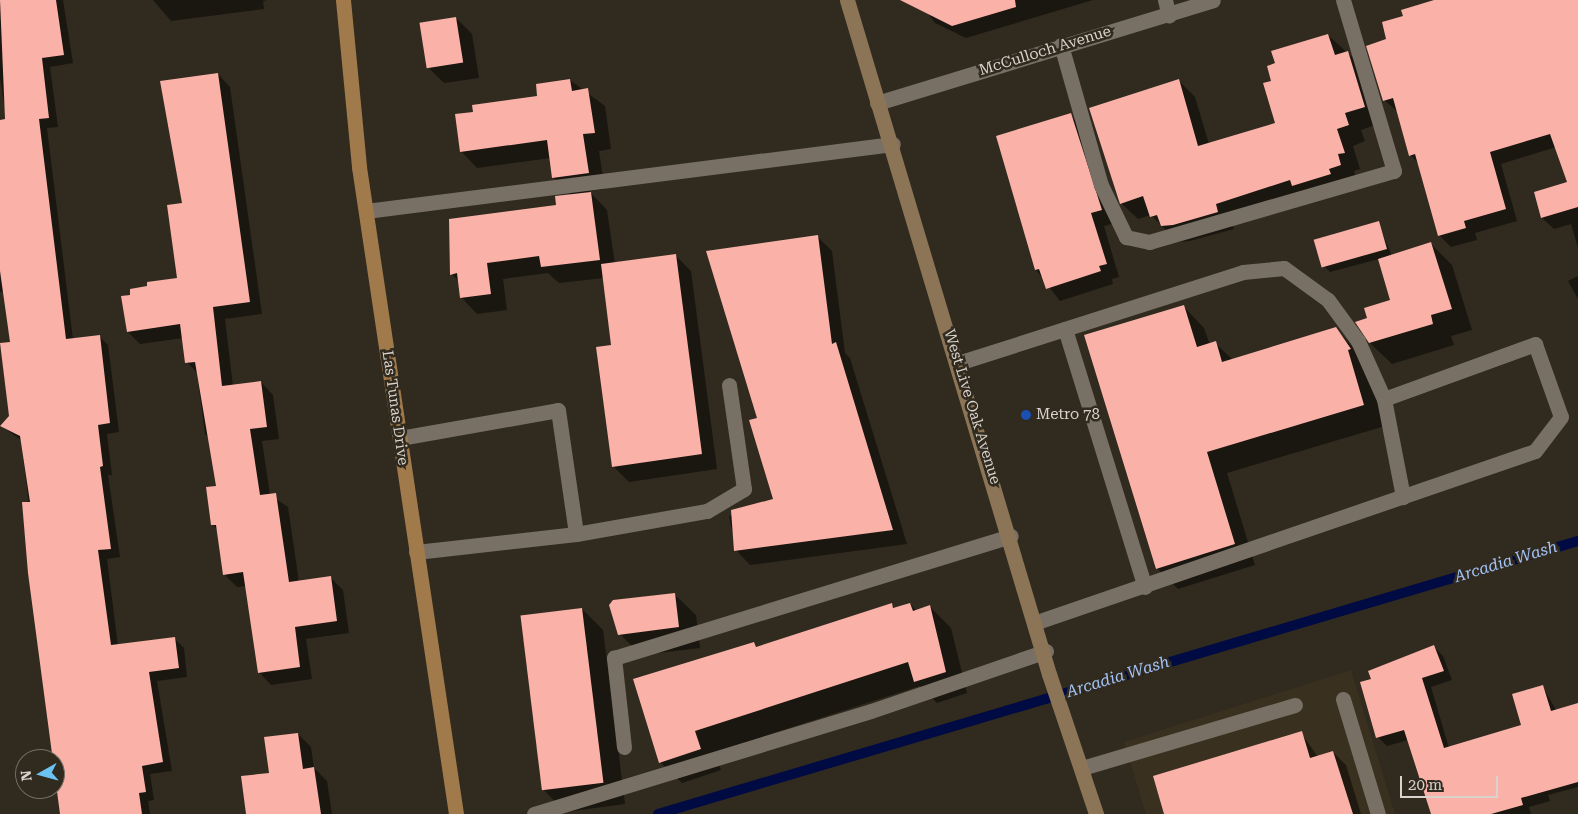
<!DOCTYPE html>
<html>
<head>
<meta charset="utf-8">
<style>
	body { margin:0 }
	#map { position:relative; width:1578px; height:814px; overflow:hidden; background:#312a1f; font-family:"Roboto Serif",serif }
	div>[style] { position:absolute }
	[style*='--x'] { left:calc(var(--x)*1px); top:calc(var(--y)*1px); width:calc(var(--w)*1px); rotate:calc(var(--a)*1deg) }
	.built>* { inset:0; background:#3a301f }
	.shadow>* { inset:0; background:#0007 }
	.stream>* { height:10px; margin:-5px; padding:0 5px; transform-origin:5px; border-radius:5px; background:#000b43 }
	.building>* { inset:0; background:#f9b1a8; transform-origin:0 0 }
	.lane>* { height:15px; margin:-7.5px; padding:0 7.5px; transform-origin:7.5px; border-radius:7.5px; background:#787064 }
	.street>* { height:15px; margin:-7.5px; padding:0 7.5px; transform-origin:7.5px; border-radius:7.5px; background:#787064 }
	.secondary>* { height:15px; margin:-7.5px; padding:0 7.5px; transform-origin:7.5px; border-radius:7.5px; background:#8c7557 }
	.primary>* { height:15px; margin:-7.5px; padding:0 7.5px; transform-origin:7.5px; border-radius:7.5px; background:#a07a4b }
	.dots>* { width:14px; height:14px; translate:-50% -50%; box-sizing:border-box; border:2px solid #312a1f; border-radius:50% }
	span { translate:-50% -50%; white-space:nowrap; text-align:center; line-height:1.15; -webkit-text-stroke:5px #312a1f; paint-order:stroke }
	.street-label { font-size:15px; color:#d8d3cc }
	.poi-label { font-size:15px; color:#d8d3cc }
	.left { translate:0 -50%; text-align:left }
	.water-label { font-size:16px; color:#a3c3f7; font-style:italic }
	.north { position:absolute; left:15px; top:749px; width:50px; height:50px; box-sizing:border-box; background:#312a1f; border:1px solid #746e64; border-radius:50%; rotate:263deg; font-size:14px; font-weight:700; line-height:20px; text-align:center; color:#d8d3cc }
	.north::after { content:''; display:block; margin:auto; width:18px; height:22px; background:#6ac3f1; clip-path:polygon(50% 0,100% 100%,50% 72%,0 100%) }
	.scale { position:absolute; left:1400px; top:776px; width:98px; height:22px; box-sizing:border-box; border:2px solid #d8d3cc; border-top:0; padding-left:6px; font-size:15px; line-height:18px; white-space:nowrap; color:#d8d3cc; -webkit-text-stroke:4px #312a1f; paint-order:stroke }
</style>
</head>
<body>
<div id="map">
	<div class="built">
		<div style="clip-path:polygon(1351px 670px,1395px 814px,1146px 814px,1124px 742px)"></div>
	</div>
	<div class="shadow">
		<div style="clip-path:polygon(0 0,63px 0,73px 63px,50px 67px,58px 127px,47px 128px,73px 339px,99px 336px,108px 345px,119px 432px,107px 434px,112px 475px,108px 475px,120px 557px,107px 559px,118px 646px,175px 639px,184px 648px,187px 677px,157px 681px,172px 771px,150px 774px,154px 800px,148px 801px,150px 814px,67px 814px,21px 440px,0 425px,10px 416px,0 344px,11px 343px,4px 291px,0 292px,0 121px,7px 121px,0 78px)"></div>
		<div style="clip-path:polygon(153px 0,267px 0,263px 1px,264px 9px,171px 21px)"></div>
		<div style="clip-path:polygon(918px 0,1093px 0,966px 38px,935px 23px)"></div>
		<div style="clip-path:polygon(1439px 0,1578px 0,1578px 248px,1571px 224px,1554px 229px,1542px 218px,1569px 183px,1556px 147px,1501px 164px,1517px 221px,1475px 233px,1477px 240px,1451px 247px,1439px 235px,1419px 164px,1410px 155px,1398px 112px,1384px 100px,1388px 40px,1404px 17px)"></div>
		<div style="clip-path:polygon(456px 18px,472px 34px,479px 78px,444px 83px,427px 66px)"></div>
		<div style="clip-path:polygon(1328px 35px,1365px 69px,1381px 123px,1361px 130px,1365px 141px,1353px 146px,1360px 169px,1354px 171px,1357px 181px,1231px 220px,1234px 229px,1190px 241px,1178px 242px,1151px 215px,1138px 219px,1121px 203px,1178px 80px,1195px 97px,1209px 144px,1277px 123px,1273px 82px)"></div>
		<div style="clip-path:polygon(218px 74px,230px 87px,262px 314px,225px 319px,233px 386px,261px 382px,273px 395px,279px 439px,262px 441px,270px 495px,288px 507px,299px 582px,330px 577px,343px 590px,349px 633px,306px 639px,312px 679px,271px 685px,259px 672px,246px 586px,237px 587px,224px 574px,218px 530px,213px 525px,217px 487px,210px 439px,205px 434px,197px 373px,187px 362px,183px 338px,140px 344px,128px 332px,132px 296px,179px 279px,184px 204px)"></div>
		<div style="clip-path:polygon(570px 80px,605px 106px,611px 149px,599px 151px,605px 189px,589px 191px,607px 210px,615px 264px,676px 256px,691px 271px,717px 469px,629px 482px,613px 466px,613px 346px,604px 278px,559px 283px,548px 273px,503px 279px,507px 310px,477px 314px,461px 297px,459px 282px,452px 274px,572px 196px,553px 177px,551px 158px,477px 168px,461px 151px,474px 113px,539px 97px)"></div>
		<div style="clip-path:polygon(1070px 115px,1083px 128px,1115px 223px,1104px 226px,1119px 277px,1112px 279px,1113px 284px,1060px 301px,1036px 270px)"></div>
		<div style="clip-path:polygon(1378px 223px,1392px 256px,1431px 244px,1452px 265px,1472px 330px,1451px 336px,1454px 345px,1392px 364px,1370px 343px,1369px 319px,1392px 301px,1379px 259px,1330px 272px,1324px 266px)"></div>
		<div style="clip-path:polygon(817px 236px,832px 251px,845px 353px,850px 358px,907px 544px,750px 565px,736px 550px,729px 516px,775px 500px,758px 419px)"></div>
		<div style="clip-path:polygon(1578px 276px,1578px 299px,1568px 281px)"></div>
		<div style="clip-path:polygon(1183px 306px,1204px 328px,1210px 345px,1215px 343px,1233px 360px,1336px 329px,1371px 368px,1385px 426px,1227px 473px,1255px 565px,1178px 589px,1157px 568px)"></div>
		<div style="clip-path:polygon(674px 594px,696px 615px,700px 648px,641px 655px,620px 634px)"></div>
		<div style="clip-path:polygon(891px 604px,896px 609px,910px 604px,917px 611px,930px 607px,951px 628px,967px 693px,937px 703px,920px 686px,715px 752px,721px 770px,682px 783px,660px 762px,753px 643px,758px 648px)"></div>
		<div style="clip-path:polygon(582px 609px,603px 630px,625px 804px,565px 812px,544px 790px)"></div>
		<div style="clip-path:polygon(1434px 647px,1443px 656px,1452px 680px,1431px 687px,1449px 748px,1523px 726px,1543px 687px,1556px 710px,1578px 704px,1578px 787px,1548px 795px,1550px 801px,1529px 807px,1531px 814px,1431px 814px,1408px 740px,1387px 746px,1378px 737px,1372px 680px)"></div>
		<div style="clip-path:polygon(1301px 733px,1318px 757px,1333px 752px,1346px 765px,1361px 814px,1166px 814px)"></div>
		<div style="clip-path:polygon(298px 734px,311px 747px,314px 768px,327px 781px,332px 814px,248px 814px)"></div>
	</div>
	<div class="stream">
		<div style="--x:658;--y:814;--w:960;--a:-16.53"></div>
	</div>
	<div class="building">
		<div style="clip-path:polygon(0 0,56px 0,64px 55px,42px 58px,49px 118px,39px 119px,66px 339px,100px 335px,110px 423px,98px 425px,103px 466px,100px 467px,111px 549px,98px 550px,111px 645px,175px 637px,179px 668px,149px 672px,163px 762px,142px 766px,146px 792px,139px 793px,142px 814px,60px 814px,28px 573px,22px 502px,30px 502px,20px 436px,0 426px,9px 416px,0 343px,10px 342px,0 271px,0 120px,5px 119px)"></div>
		<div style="clip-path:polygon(900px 0,1015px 0,1016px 7px,952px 26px)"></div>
		<div style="clip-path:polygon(1434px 0,1578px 0,1578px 207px,1541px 218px,1534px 192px,1567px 182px,1550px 134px,1490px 152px,1506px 209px,1464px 221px,1466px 228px,1438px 236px,1415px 154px,1409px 156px,1393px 98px,1383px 101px,1366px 46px,1386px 39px,1382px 22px,1403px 16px,1401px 10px)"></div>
		<div style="left:456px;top:17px;width:46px;height:37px;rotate:81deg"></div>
		<div style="clip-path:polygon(1328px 34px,1335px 55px,1348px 51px,1365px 107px,1345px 113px,1349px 125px,1337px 129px,1345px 153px,1338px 154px,1341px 165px,1329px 169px,1331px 174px,1292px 186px,1290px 180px,1216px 204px,1218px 212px,1173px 225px,1161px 226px,1157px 215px,1150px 217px,1143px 196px,1120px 204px,1089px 108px,1179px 79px,1198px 146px,1275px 123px,1263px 83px,1271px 81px,1267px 66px,1275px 63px,1271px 51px)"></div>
		<div style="clip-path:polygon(218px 73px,250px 302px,213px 307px,222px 386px,261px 381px,267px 427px,250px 429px,260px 495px,276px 493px,289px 582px,331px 576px,337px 621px,295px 627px,300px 667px,258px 673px,243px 572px,223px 575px,216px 525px,211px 525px,206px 487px,216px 486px,195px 362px,185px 363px,180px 324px,127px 332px,121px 296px,130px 295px,130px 289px,147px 286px,147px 282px,177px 278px,167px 205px,182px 203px,160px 81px)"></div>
		<div style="clip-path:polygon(570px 79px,572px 91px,588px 88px,595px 133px,583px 134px,589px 173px,552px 178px,547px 140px,460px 152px,455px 114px,473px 112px,472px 105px,537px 96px,536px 84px)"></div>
		<div style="clip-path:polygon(1071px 113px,1102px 210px,1091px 213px,1107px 264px,1099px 266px,1101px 271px,1046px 289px,1039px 269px,1035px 270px,996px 136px)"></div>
		<div style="clip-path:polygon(591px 192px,600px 260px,541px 267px,539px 256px,487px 263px,491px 294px,460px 298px,457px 273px,450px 275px,449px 219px,556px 205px,555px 196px)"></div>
		<div style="left:1379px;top:221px;width:29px;height:68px;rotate:74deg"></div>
		<div style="clip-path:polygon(818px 235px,832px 344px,836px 342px,893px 530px,734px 551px,731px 510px,773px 499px,749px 420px,757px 418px,706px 251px)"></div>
		<div style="clip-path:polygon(1431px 242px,1452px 309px,1431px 315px,1433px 324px,1369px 343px,1355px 322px,1367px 318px,1364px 308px,1390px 300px,1378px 259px)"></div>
		<div style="clip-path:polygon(676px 254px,702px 454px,612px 467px,596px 347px,611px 345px,601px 264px)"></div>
		<div style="clip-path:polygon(1184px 305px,1197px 347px,1216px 341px,1222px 362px,1336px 327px,1351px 349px,1348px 350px,1364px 405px,1207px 452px,1235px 544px,1156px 569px,1084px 335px)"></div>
		<div style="clip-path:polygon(675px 593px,679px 627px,618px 635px,609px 605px,613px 600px)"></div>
		<div style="clip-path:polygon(892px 603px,893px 608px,910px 603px,913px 611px,930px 605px,946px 672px,914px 682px,908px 662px,695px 731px,701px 749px,659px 763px,633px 679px,754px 642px,756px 647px)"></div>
		<div style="left:582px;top:608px;width:176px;height:62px;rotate:83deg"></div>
		<div style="clip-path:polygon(1434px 645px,1444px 671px,1422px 678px,1444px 748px,1521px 725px,1512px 694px,1543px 685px,1551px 711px,1578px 703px,1578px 782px,1521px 798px,1523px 805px,1491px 814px,1431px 814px,1404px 730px,1376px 738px,1360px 682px,1371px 679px,1368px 671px)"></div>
		<div style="clip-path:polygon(1302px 731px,1310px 758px,1333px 751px,1353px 814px,1164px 814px,1153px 776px)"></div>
		<div style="clip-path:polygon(298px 733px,303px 769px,314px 767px,321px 814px,246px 814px,241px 776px,269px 773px,264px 737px)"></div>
	</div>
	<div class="lane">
		<div style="--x:1165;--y:0;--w:16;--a:76"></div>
		<div style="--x:1061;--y:45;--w:146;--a:74.1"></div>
		<div style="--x:1101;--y:185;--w:58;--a:64.3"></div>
		<div style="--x:1126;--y:237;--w:24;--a:12"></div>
		<div style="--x:1149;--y:242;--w:255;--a:-16.2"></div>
		<div style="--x:1394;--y:171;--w:178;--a:-106.6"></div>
		<div style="--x:366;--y:211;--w:531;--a:-7.25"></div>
		<div style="--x:1065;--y:329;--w:270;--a:72.8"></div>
		<div style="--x:958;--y:363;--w:299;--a:-17.7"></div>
		<div style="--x:1243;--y:272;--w:41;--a:-5.6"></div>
		<div style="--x:1284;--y:268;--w:54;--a:36"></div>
		<div style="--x:1328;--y:300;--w:51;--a:53.8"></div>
		<div style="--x:1358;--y:341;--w:64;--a:65.9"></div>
		<div style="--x:1384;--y:399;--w:161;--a:-20"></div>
		<div style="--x:1535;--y:344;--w:77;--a:70.4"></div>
		<div style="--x:1561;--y:417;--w:43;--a:127.4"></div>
		<div style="--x:1535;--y:451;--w:527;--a:161.05"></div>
		<div style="--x:1384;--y:399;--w:100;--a:79"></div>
		<div style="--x:400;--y:438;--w:160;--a:-10"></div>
		<div style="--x:558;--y:410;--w:125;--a:81.7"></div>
		<div style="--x:416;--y:552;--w:161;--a:-6.4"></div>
		<div style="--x:576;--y:534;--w:133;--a:-10"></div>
		<div style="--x:707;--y:511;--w:43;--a:-30.7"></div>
		<div style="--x:744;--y:489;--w:105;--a:-98.2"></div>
		<div style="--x:1343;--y:699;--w:120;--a:73.1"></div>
		<div style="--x:624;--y:747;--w:90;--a:-96.4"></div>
		<div style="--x:614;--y:658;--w:415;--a:-17.1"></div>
		<div style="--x:1082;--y:768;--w:222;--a:-16.5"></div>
		<div style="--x:534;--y:814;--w:352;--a:-17"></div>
		<div style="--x:871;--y:711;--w:185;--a:-18.9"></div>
	</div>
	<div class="street">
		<div style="--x:877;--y:103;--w:351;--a:-17"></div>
	</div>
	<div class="secondary">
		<div style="--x:847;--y:0;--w:704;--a:73.32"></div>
		<div style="--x:1049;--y:674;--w:148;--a:71.4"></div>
	</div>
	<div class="primary">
		<div style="--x:343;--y:0;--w:168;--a:84.5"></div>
		<div style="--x:359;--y:167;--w:654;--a:81.47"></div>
	</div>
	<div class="dots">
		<div style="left:1026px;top:415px;background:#1a4fb4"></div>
	</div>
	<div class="street-label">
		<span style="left:1045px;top:51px;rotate:-17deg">McCulloch Avenue</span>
		<span style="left:972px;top:407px;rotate:73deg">West Live Oak Avenue</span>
		<span style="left:395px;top:408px;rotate:82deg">Las Tunas Drive</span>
	</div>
	<div class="poi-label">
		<span class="left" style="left:1036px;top:415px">Metro 78</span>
	</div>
	<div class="water-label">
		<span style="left:1506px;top:562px;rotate:-17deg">Arcadia Wash</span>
		<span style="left:1118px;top:677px;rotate:-17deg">Arcadia Wash</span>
	</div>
	<div class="north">N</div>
	<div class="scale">20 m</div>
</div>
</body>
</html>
